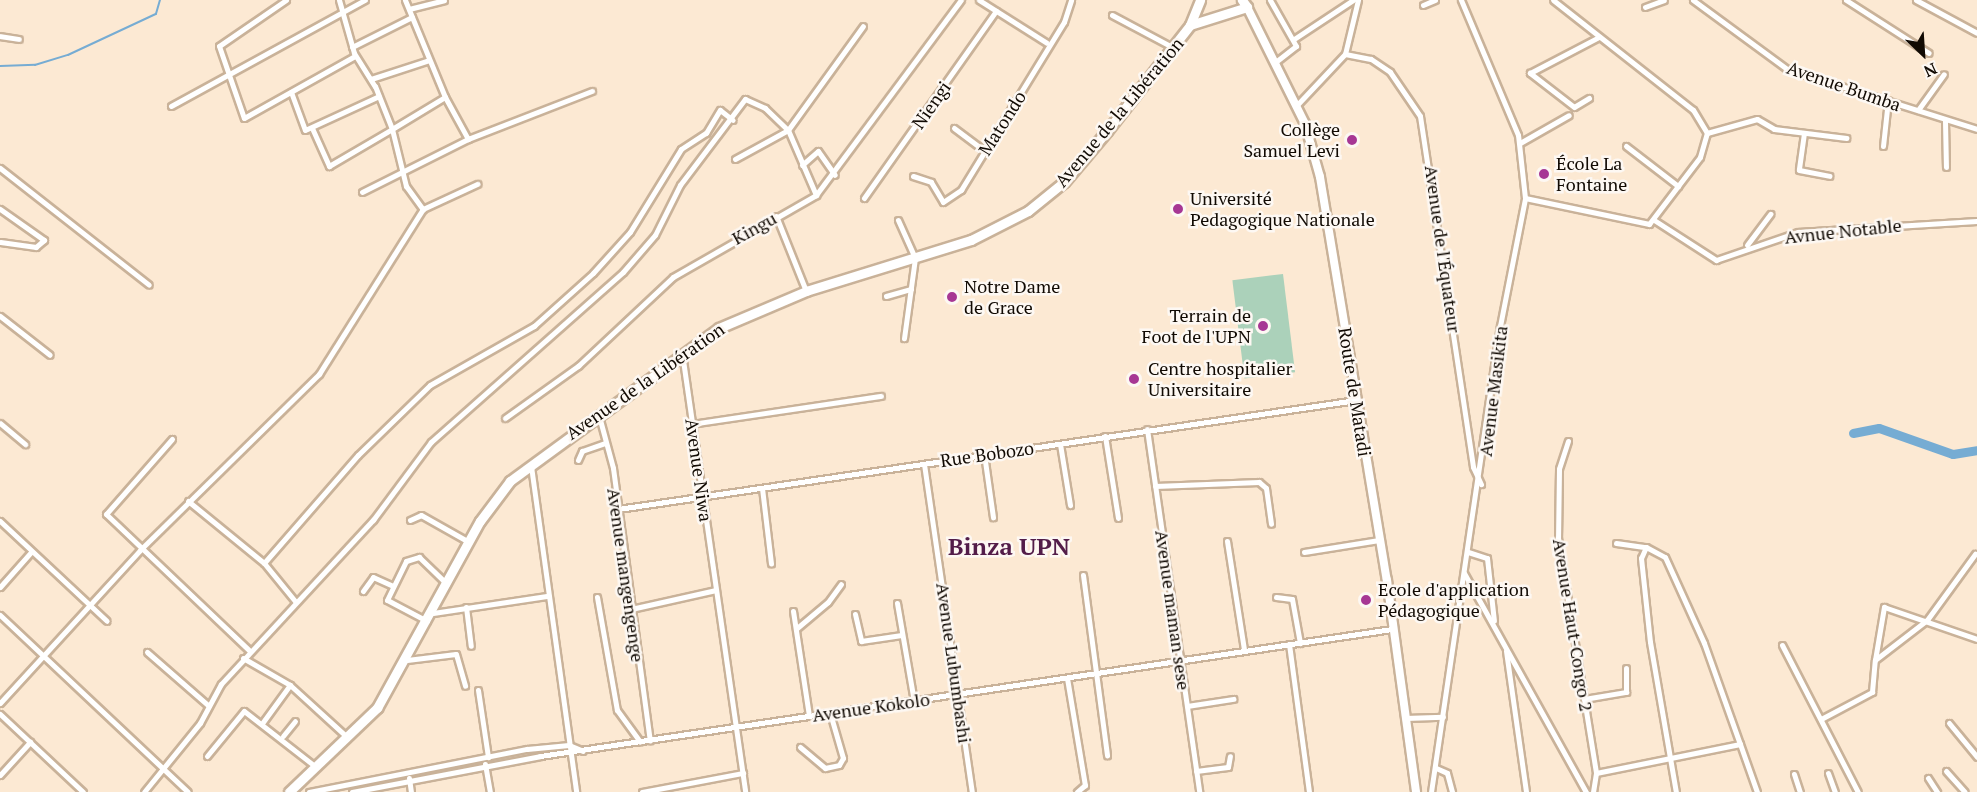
<!DOCTYPE html>
<meta charset="utf-8">
<style>
body{margin:0}
#map{position:relative;width:1977px;height:792px;overflow:hidden;background:#fce9d3;font-family:"PT Serif",serif}
div>[style]{position:absolute}
[style*='--x']{left:calc(var(--x)*1px);top:calc(var(--y)*1px);width:calc(var(--w)*1px);rotate:calc(var(--a)*1deg)}
.green>*{inset:0;background:#abd1ba;transform-origin:0 0}
.stream>*{height:1.5px;margin:-0.75px;padding:0 0.75px;transform-origin:0.75px;border-radius:0.75px;background:#76acd3}
.river>*{height:9px;margin:-4.5px;padding:0 4.5px;transform-origin:4.5px;border-radius:4.5px;background:#76acd3}
.roads{filter:drop-shadow(2px 0 #c9b299) drop-shadow(-2px 0 #c9b299) drop-shadow(0 2px #c9b299) drop-shadow(0 -2px #c9b299)}
.minor>*{height:5px;margin:-2.5px;padding:0 2.5px;transform-origin:2.5px;border-radius:2.5px;background:#fff}
.primary>*{height:8px;margin:-4px;padding:0 4px;transform-origin:4px;border-radius:4px;background:#fff}
.trunk>*{height:9px;margin:-4.5px;padding:0 4.5px;transform-origin:4.5px;border-radius:4.5px;background:#fff}
.dots>*{width:16px;height:16px;translate:-50% -50%;box-sizing:border-box;border:3px solid #fdf8f3;border-radius:50%}
span{translate:-50% -50%;white-space:nowrap;text-align:center;line-height:1.15;-webkit-text-stroke:5px #fdf8f3;paint-order:stroke}
.street-label{font-size:18px;color:#110a03}
.poi-label{font-size:18px;color:#110a03}
.right{translate:-100% -50%;text-align:right}
.left{translate:0 -50%;text-align:left}
.district-label{font-size:24px;color:#531d49;font-weight:700}
.north{position:absolute;left:1893px;top:24px;width:60px;height:60px;-webkit-text-stroke:4px #fdf8f3;paint-order:stroke;rotate:155deg;font-size:16px;font-weight:700;line-height:24px;text-align:center;color:#110a03}
.north::after{content:'';display:block;margin:auto;width:21px;height:27px;background:#110a03;clip-path:polygon(50% 0,100% 100%,50% 72%,0 100%)}
</style>
<div id="map">
<div class="green">
<i style="left:1283px;top:274px;width:99px;height:51px;rotate:83deg"></i>
</div>
<div class="stream">
<i style="--x:0;--y:66;--w:35;--a:-2"></i>
<i style="--x:35;--y:65;--w:34;--a:-17"></i>
<i style="--x:68;--y:55;--w:97;--a:-25"></i>
<i style="--x:156;--y:14;--w:15;--a:-74"></i>
</div>
<div class="river">
<i style="--x:1853;--y:433;--w:26;--a:-11"></i>
<i style="--x:1879;--y:428;--w:78;--a:19.4"></i>
<i style="--x:1953;--y:454;--w:24;--a:-9"></i>
</div>
<div class="roads">
<div class="minor">
<i style="--x:286;--y:0;--w:81;--a:145.5"></i>
<i style="--x:219;--y:46;--w:76;--a:70.9"></i>
<i style="--x:244;--y:118;--w:127;--a:-29.2"></i>
<i style="--x:339;--y:0;--w:55;--a:74.2"></i>
<i style="--x:354;--y:53;--w:39;--a:58"></i>
<i style="--x:375;--y:86;--w:46;--a:68.4"></i>
<i style="--x:392;--y:129;--w:62;--a:-31.1"></i>
<i style="--x:445;--y:97;--w:105;--a:-112.4"></i>
<i style="--x:979;--y:0;--w:80;--a:32.3"></i>
<i style="--x:1270;--y:0;--w:53;--a:60.5"></i>
<i style="--x:1296;--y:46;--w:24;--a:142"></i>
<i style="--x:1693;--y:0;--w:117;--a:36.3"></i>
<i style="--x:1787;--y:69;--w:199;--a:17.5"></i>
<i style="--x:1846;--y:0;--w:98;--a:32.6"></i>
<i style="--x:1916;--y:0;--w:69;--a:28.4"></i>
<i style="--x:1423;--y:5;--w:13;--a:-23"></i>
<i style="--x:1645;--y:7;--w:20;--a:-20"></i>
<i style="--x:409;--y:9;--w:36;--a:-14"></i>
<i style="--x:1112;--y:15;--w:70;--a:28"></i>
<i style="--x:0;--y:36;--w:19;--a:9"></i>
<i style="--x:1294;--y:39;--w:71;--a:-33.5"></i>
<i style="--x:352;--y:47;--w:67;--a:-26.6"></i>
<i style="--x:1345;--y:54;--w:26;--a:11"></i>
<i style="--x:1371;--y:59;--w:23;--a:34"></i>
<i style="--x:1390;--y:72;--w:53;--a:55.7"></i>
<i style="--x:1420;--y:116;--w:355;--a:81.4"></i>
<i style="--x:1473;--y:467;--w:19;--a:65"></i>
<i style="--x:371;--y:79;--w:61;--a:-18.1"></i>
<i style="--x:291;--y:92;--w:40;--a:69.8"></i>
<i style="--x:305;--y:130;--w:81;--a:-24.7"></i>
<i style="--x:445;--y:97;--w:48;--a:61.3"></i>
<i style="--x:1589;--y:98;--w:17;--a:149"></i>
<i style="--x:1574;--y:107;--w:56;--a:-142.3"></i>
<i style="--x:1530;--y:73;--w:78;--a:-27.6"></i>
<i style="--x:171;--y:106;--w:221;--a:-28.7"></i>
<i style="--x:1296;--y:106;--w:71;--a:-46.7"></i>
<i style="--x:1345;--y:54;--w:56;--a:-76.5"></i>
<i style="--x:1918;--y:110;--w:44;--a:-54.2"></i>
<i style="--x:1945;--y:121;--w:46;--a:88.8"></i>
<i style="--x:312;--y:128;--w:42;--a:65.9"></i>
<i style="--x:329;--y:166;--w:73;--a:-30.4"></i>
<i style="--x:392;--y:129;--w:59;--a:76.2"></i>
<i style="--x:406;--y:186;--w:29;--a:54"></i>
<i style="--x:954;--y:128;--w:38;--a:37"></i>
<i style="--x:1707;--y:133;--w:52;--a:-15.6"></i>
<i style="--x:1757;--y:119;--w:20;--a:30"></i>
<i style="--x:1774;--y:129;--w:73;--a:7.1"></i>
<i style="--x:1804;--y:133;--w:37;--a:98"></i>
<i style="--x:1799;--y:170;--w:31;--a:11"></i>
<i style="--x:1520;--y:143;--w:56;--a:-29.7"></i>
<i style="--x:1626;--y:146;--w:66;--a:37.6"></i>
<i style="--x:1883;--y:146;--w:46;--a:-83.8"></i>
<i style="--x:735;--y:159;--w:60;--a:-28.7"></i>
<i style="--x:788;--y:130;--w:128;--a:-54.2"></i>
<i style="--x:802;--y:165;--w:21;--a:-41"></i>
<i style="--x:818;--y:151;--w:29;--a:55"></i>
<i style="--x:0;--y:168;--w:189;--a:38.1"></i>
<i style="--x:913;--y:176;--w:19;--a:18"></i>
<i style="--x:931;--y:182;--w:23;--a:59"></i>
<i style="--x:943;--y:202;--w:22;--a:-34"></i>
<i style="--x:961;--y:190;--w:197;--a:-58.5"></i>
<i style="--x:1064;--y:22;--w:23;--a:-72"></i>
<i style="--x:362;--y:192;--w:119;--a:-26.6"></i>
<i style="--x:468;--y:139;--w:133;--a:-21.2"></i>
<i style="--x:864;--y:198;--w:229;--a:-54.8"></i>
<i style="--x:1525;--y:198;--w:127;--a:11.8"></i>
<i style="--x:1649;--y:224;--w:84;--a:-52.7"></i>
<i style="--x:1700;--y:157;--w:25;--a:-74"></i>
<i style="--x:1707;--y:133;--w:27;--a:-121"></i>
<i style="--x:1693;--y:110;--w:178;--a:-141.8"></i>
<i style="--x:0;--y:209;--w:54;--a:35.2"></i>
<i style="--x:44;--y:240;--w:11;--a:139"></i>
<i style="--x:36;--y:247;--w:36;--a:-172"></i>
<i style="--x:776;--y:216;--w:81;--a:68.2"></i>
<i style="--x:898;--y:220;--w:42;--a:65.9"></i>
<i style="--x:915;--y:258;--w:81;--a:97.8"></i>
<i style="--x:1654;--y:220;--w:74;--a:32.8"></i>
<i style="--x:1716;--y:260;--w:87;--a:-18.9"></i>
<i style="--x:1798;--y:232;--w:179;--a:-3.5"></i>
<i style="--x:1747;--y:245;--w:39;--a:-53"></i>
<i style="--x:886;--y:296;--w:26;--a:-16"></i>
<i style="--x:0;--y:316;--w:63;--a:38"></i>
<i style="--x:682;--y:353;--w:443;--a:81.8"></i>
<i style="--x:599;--y:416;--w:54;--a:74.9"></i>
<i style="--x:613;--y:468;--w:275;--a:82.3"></i>
<i style="--x:505;--y:418;--w:90;--a:-35.5"></i>
<i style="--x:578;--y:366;--w:130;--a:-43.1"></i>
<i style="--x:673;--y:277;--w:165;--a:-29.8"></i>
<i style="--x:816;--y:195;--w:243;--a:-53.4"></i>
<i style="--x:0;--y:423;--w:33;--a:40"></i>
<i style="--x:691;--y:424;--w:192;--a:-8.4"></i>
<i style="--x:1147;--y:429;--w:367;--a:81.8"></i>
<i style="--x:1105;--y:436;--w:83;--a:81"></i>
<i style="--x:172;--y:439;--w:100;--a:131.3"></i>
<i style="--x:106;--y:514;--w:197;--a:43.6"></i>
<i style="--x:1568;--y:441;--w:29;--a:108"></i>
<i style="--x:1559;--y:469;--w:69;--a:90.8"></i>
<i style="--x:1558;--y:538;--w:238;--a:80.8"></i>
<i style="--x:1060;--y:444;--w:62;--a:80.7"></i>
<i style="--x:984;--y:454;--w:64;--a:81.9"></i>
<i style="--x:578;--y:460;--w:10;--a:-66"></i>
<i style="--x:582;--y:451;--w:24;--a:-19"></i>
<i style="--x:924;--y:464;--w:331;--a:81.7"></i>
<i style="--x:531;--y:466;--w:329;--a:82.1"></i>
<i style="--x:1155;--y:486;--w:104;--a:-2.2"></i>
<i style="--x:1259;--y:482;--w:9;--a:41"></i>
<i style="--x:1266;--y:488;--w:36;--a:82"></i>
<i style="--x:762;--y:488;--w:76;--a:83.2"></i>
<i style="--x:188;--y:501;--w:98;--a:39.2"></i>
<i style="--x:264;--y:563;--w:49;--a:50.8"></i>
<i style="--x:618;--y:509;--w:746;--a:-8.4"></i>
<i style="--x:410;--y:520;--w:12;--a:-24"></i>
<i style="--x:421;--y:515;--w:55;--a:29.4"></i>
<i style="--x:0;--y:521;--w:146;--a:43.1"></i>
<i style="--x:1227;--y:541;--w:110;--a:81.1"></i>
<i style="--x:1616;--y:543;--w:30;--a:8"></i>
<i style="--x:1646;--y:547;--w:21;--a:28"></i>
<i style="--x:1665;--y:557;--w:94;--a:65.6"></i>
<i style="--x:1704;--y:643;--w:107;--a:70.4"></i>
<i style="--x:1646;--y:547;--w:12;--a:114"></i>
<i style="--x:1641;--y:558;--w:84;--a:83.9"></i>
<i style="--x:1650;--y:642;--w:152;--a:80.2"></i>
<i style="--x:1304;--y:552;--w:76;--a:-9.1"></i>
<i style="--x:1468;--y:552;--w:20;--a:18"></i>
<i style="--x:1487;--y:558;--w:63;--a:83.7"></i>
<i style="--x:264;--y:563;--w:143;--a:-49"></i>
<i style="--x:358;--y:455;--w:100;--a:-44.2"></i>
<i style="--x:430;--y:385;--w:120;--a:-29.6"></i>
<i style="--x:534;--y:326;--w:79;--a:-41.9"></i>
<i style="--x:593;--y:273;--w:55;--a:-47.9"></i>
<i style="--x:630;--y:232;--w:97;--a:-58.4"></i>
<i style="--x:681;--y:149;--w:30;--a:-33"></i>
<i style="--x:706;--y:133;--w:27;--a:-59"></i>
<i style="--x:720;--y:110;--w:16;--a:38"></i>
<i style="--x:1464;--y:573;--w:251;--a:60.9"></i>
<i style="--x:1083;--y:575;--w:182;--a:82.4"></i>
<i style="--x:0;--y:587;--w:47;--a:-48.5"></i>
<i style="--x:363;--y:591;--w:17;--a:-54"></i>
<i style="--x:373;--y:577;--w:22;--a:24"></i>
<i style="--x:597;--y:597;--w:115;--a:80"></i>
<i style="--x:617;--y:710;--w:39;--a:54"></i>
<i style="--x:1276;--y:597;--w:16;--a:7"></i>
<i style="--x:1292;--y:599;--w:45;--a:79.7"></i>
<i style="--x:897;--y:603;--w:99;--a:80.2"></i>
<i style="--x:466;--y:607;--w:39;--a:83"></i>
<i style="--x:631;--y:609;--w:87;--a:-12.6"></i>
<i style="--x:793;--y:611;--w:106;--a:81.3"></i>
<i style="--x:433;--y:613;--w:115;--a:-8.5"></i>
<i style="--x:855;--y:614;--w:28;--a:77"></i>
<i style="--x:861;--y:641;--w:41;--a:-8.3"></i>
<i style="--x:0;--y:615;--w:258;--a:43.3"></i>
<i style="--x:427;--y:621;--w:45;--a:-152.3"></i>
<i style="--x:387;--y:600;--w:43;--a:-64"></i>
<i style="--x:406;--y:561;--w:14;--a:-17"></i>
<i style="--x:419;--y:557;--w:39;--a:44"></i>
<i style="--x:797;--y:628;--w:40;--a:-40"></i>
<i style="--x:828;--y:602;--w:22;--a:-54"></i>
<i style="--x:1289;--y:644;--w:149;--a:82.3"></i>
<i style="--x:1782;--y:645;--w:165;--a:62.7"></i>
<i style="--x:1506;--y:651;--w:142;--a:81.9"></i>
<i style="--x:147;--y:652;--w:82;--a:41.1"></i>
<i style="--x:243;--y:658;--w:54;--a:29.9"></i>
<i style="--x:290;--y:685;--w:77;--a:42.4"></i>
<i style="--x:407;--y:660;--w:49;--a:-7"></i>
<i style="--x:456;--y:654;--w:33;--a:74"></i>
<i style="--x:1875;--y:660;--w:54;--a:-80.4"></i>
<i style="--x:1884;--y:607;--w:98;--a:19"></i>
<i style="--x:1067;--y:678;--w:109;--a:80.5"></i>
<i style="--x:1085;--y:785;--w:11;--a:139"></i>
<i style="--x:478;--y:690;--w:68;--a:81.5"></i>
<i style="--x:1584;--y:699;--w:43;--a:-9.5"></i>
<i style="--x:1626;--y:692;--w:24;--a:-90"></i>
<i style="--x:0;--y:703;--w:207;--a:-47.5"></i>
<i style="--x:140;--y:550;--w:251;--a:-44.5"></i>
<i style="--x:319;--y:374;--w:195;--a:-57.8"></i>
<i style="--x:423;--y:209;--w:60;--a:-24.8"></i>
<i style="--x:1187;--y:706;--w:47;--a:-8.7"></i>
<i style="--x:0;--y:714;--w:114;--a:43.2"></i>
<i style="--x:1405;--y:718;--w:38;--a:-2"></i>
<i style="--x:1821;--y:719;--w:58;--a:-27.9"></i>
<i style="--x:1872;--y:692;--w:32;--a:-85"></i>
<i style="--x:1875;--y:660;--w:66;--a:-37.6"></i>
<i style="--x:1927;--y:620;--w:82;--a:-54"></i>
<i style="--x:263;--y:722;--w:46;--a:-53.9"></i>
<i style="--x:1949;--y:723;--w:44;--a:50.5"></i>
<i style="--x:283;--y:736;--w:19;--a:-51"></i>
<i style="--x:800;--y:747;--w:33;--a:40"></i>
<i style="--x:825;--y:768;--w:14;--a:-12"></i>
<i style="--x:839;--y:765;--w:8;--a:-60"></i>
<i style="--x:843;--y:758;--w:47;--a:-106.1"></i>
<i style="--x:207;--y:756;--w:58;--a:-50.6"></i>
<i style="--x:244;--y:711;--w:91;--a:37.9"></i>
<i style="--x:485;--y:764;--w:28;--a:80"></i>
<i style="--x:1436;--y:768;--w:12;--a:24"></i>
<i style="--x:1447;--y:773;--w:20;--a:75"></i>
<i style="--x:1196;--y:771;--w:32;--a:-7"></i>
<i style="--x:1228;--y:767;--w:11;--a:-80"></i>
<i style="--x:1946;--y:771;--w:28;--a:48"></i>
<i style="--x:1828;--y:773;--w:20;--a:70"></i>
<i style="--x:1794;--y:774;--w:19;--a:72"></i>
<i style="--x:0;--y:775;--w:45;--a:-47.7"></i>
<i style="--x:409;--y:778;--w:14;--a:82"></i>
<i style="--x:1928;--y:778;--w:17;--a:57"></i>
<i style="--x:144;--y:792;--w:89;--a:-50.9"></i>
<i style="--x:200;--y:723;--w:44;--a:-61.7"></i>
<i style="--x:221;--y:684;--w:224;--a:-47.2"></i>
<i style="--x:373;--y:520;--w:97;--a:-53.4"></i>
<i style="--x:431;--y:442;--w:256;--a:-41.5"></i>
<i style="--x:623;--y:272;--w:49;--a:-49.1"></i>
<i style="--x:655;--y:235;--w:56;--a:-63.4"></i>
<i style="--x:680;--y:185;--w:108;--a:-52.9"></i>
<i style="--x:745;--y:99;--w:22;--a:24"></i>
<i style="--x:765;--y:108;--w:32;--a:44"></i>
<i style="--x:788;--y:130;--w:71;--a:66.7"></i>
<i style="--x:309;--y:792;--w:222;--a:-11.2"></i>
<i style="--x:527;--y:749;--w:42;--a:-5.4"></i>
<i style="--x:569;--y:745;--w:15;--a:23"></i>
<i style="--x:352;--y:792;--w:191;--a:-10.8"></i>
<i style="--x:540;--y:756;--w:861;--a:-8.48"></i>
<i style="--x:642;--y:792;--w:103;--a:-10.7"></i>
<i style="--x:1431;--y:792;--w:471;--a:-81.6"></i>
<i style="--x:1500;--y:326;--w:130;--a:-78.9"></i>
<i style="--x:1525;--y:198;--w:63;--a:-96.3"></i>
<i style="--x:1518;--y:135;--w:147;--a:-112.9"></i>
<i style="--x:1593;--y:792;--w:19;--a:-81"></i>
<i style="--x:1596;--y:773;--w:147;--a:-11.4"></i>
<i style="--x:1740;--y:744;--w:51;--a:70.5"></i>
</div>
<div class="primary">
<i style="--x:1247;--y:7;--w:131;--a:63.6"></i>
<i style="--x:1305;--y:124;--w:55;--a:74.2"></i>
<i style="--x:1320;--y:177;--w:409;--a:80.6"></i>
<i style="--x:1387;--y:580;--w:214;--a:82.2"></i>
</div>
<div class="trunk">
<i style="--x:1190;--y:25;--w:60;--a:-17.5"></i>
<i style="--x:1247;--y:7;--w:9;--a:-126"></i>
<i style="--x:289;--y:792;--w:122;--a:-43.7"></i>
<i style="--x:377;--y:708;--w:213;--a:-61.2"></i>
<i style="--x:480;--y:521;--w:50;--a:-53.1"></i>
<i style="--x:510;--y:481;--w:259;--a:-36.2"></i>
<i style="--x:719;--y:328;--w:95;--a:-23"></i>
<i style="--x:806;--y:291;--w:173;--a:-17.2"></i>
<i style="--x:971;--y:240;--w:64;--a:-27"></i>
<i style="--x:1028;--y:211;--w:46;--a:-38.9"></i>
<i style="--x:1064;--y:182;--w:67;--a:-49.9"></i>
<i style="--x:1107;--y:131;--w:135;--a:-51.9"></i>
<i style="--x:1190;--y:25;--w:27;--a:-68"></i>
</div>
</div>
<div class="dots">
<i style="left:1352px;top:140px;background:#a73794"></i>
<i style="left:1544px;top:174px;background:#a73794"></i>
<i style="left:1178px;top:209px;background:#a73794"></i>
<i style="left:952px;top:297px;background:#a73794"></i>
<i style="left:1263px;top:326px;background:#a73794"></i>
<i style="left:1134px;top:379px;background:#a73794"></i>
<i style="left:1366px;top:600px;background:#a73794"></i>
</div>
<div class="street-label">
<span style="left:1844px;top:86px;rotate:19deg">Avenue Bumba</span>
<span style="left:931px;top:105px;rotate:-55deg">Niengi</span>
<span style="left:1119px;top:112px;rotate:-50deg">Avenue de la Libération</span>
<span style="left:1002px;top:123px;rotate:-58deg">Matondo</span>
<span style="left:754px;top:228px;rotate:-29deg">Kingu</span>
<span style="left:1843px;top:231px;rotate:-6deg">Avnue Notable</span>
<span style="left:1443px;top:249px;rotate:82deg">Avenue de l'Équateur</span>
<span style="left:645px;top:381px;rotate:-35deg">Avenue de la Libération</span>
<span style="left:1493px;top:391px;rotate:-83deg">Avenue Masikita</span>
<span style="left:1355px;top:392px;rotate:81deg">Route de Matadi</span>
<span style="left:987px;top:454px;rotate:-8deg">Rue Bobozo</span>
<span style="left:699px;top:470px;rotate:82deg">Avenue Niwa</span>
<span style="left:626px;top:575px;rotate:82deg">Avenue mangengenge</span>
<span style="left:1173px;top:610px;rotate:82deg">Avenue maman sese</span>
<span style="left:1573px;top:625px;rotate:81deg">Avenue Haut-Congo 2</span>
<span style="left:954px;top:663px;rotate:82deg">Avenue Lubumbashi</span>
<span style="left:871px;top:707px;rotate:-8deg">Avenue Kokolo</span>
</div>
<div class="poi-label">
<span class="right" style="left:1340px;top:140px">Collège<br>Samuel Levi</span>
<span class="left" style="left:1556px;top:174px">École La<br>Fontaine</span>
<span class="left" style="left:1190px;top:209px">Université<br>Pedagogique Nationale</span>
<span class="left" style="left:964px;top:297px">Notre Dame<br>de Grace</span>
<span class="right" style="left:1251px;top:326px">Terrain de<br>Foot de l'UPN</span>
<span class="left" style="left:1148px;top:379px">Centre hospitalier<br>Universitaire</span>
<span class="left" style="left:1378px;top:600px">Ecole d'application<br>Pédagogique</span>
</div>
<div class="district-label">
<span style="left:1009px;top:547px">Binza UPN</span>
</div>
<div class="north">N</div>
</div>
